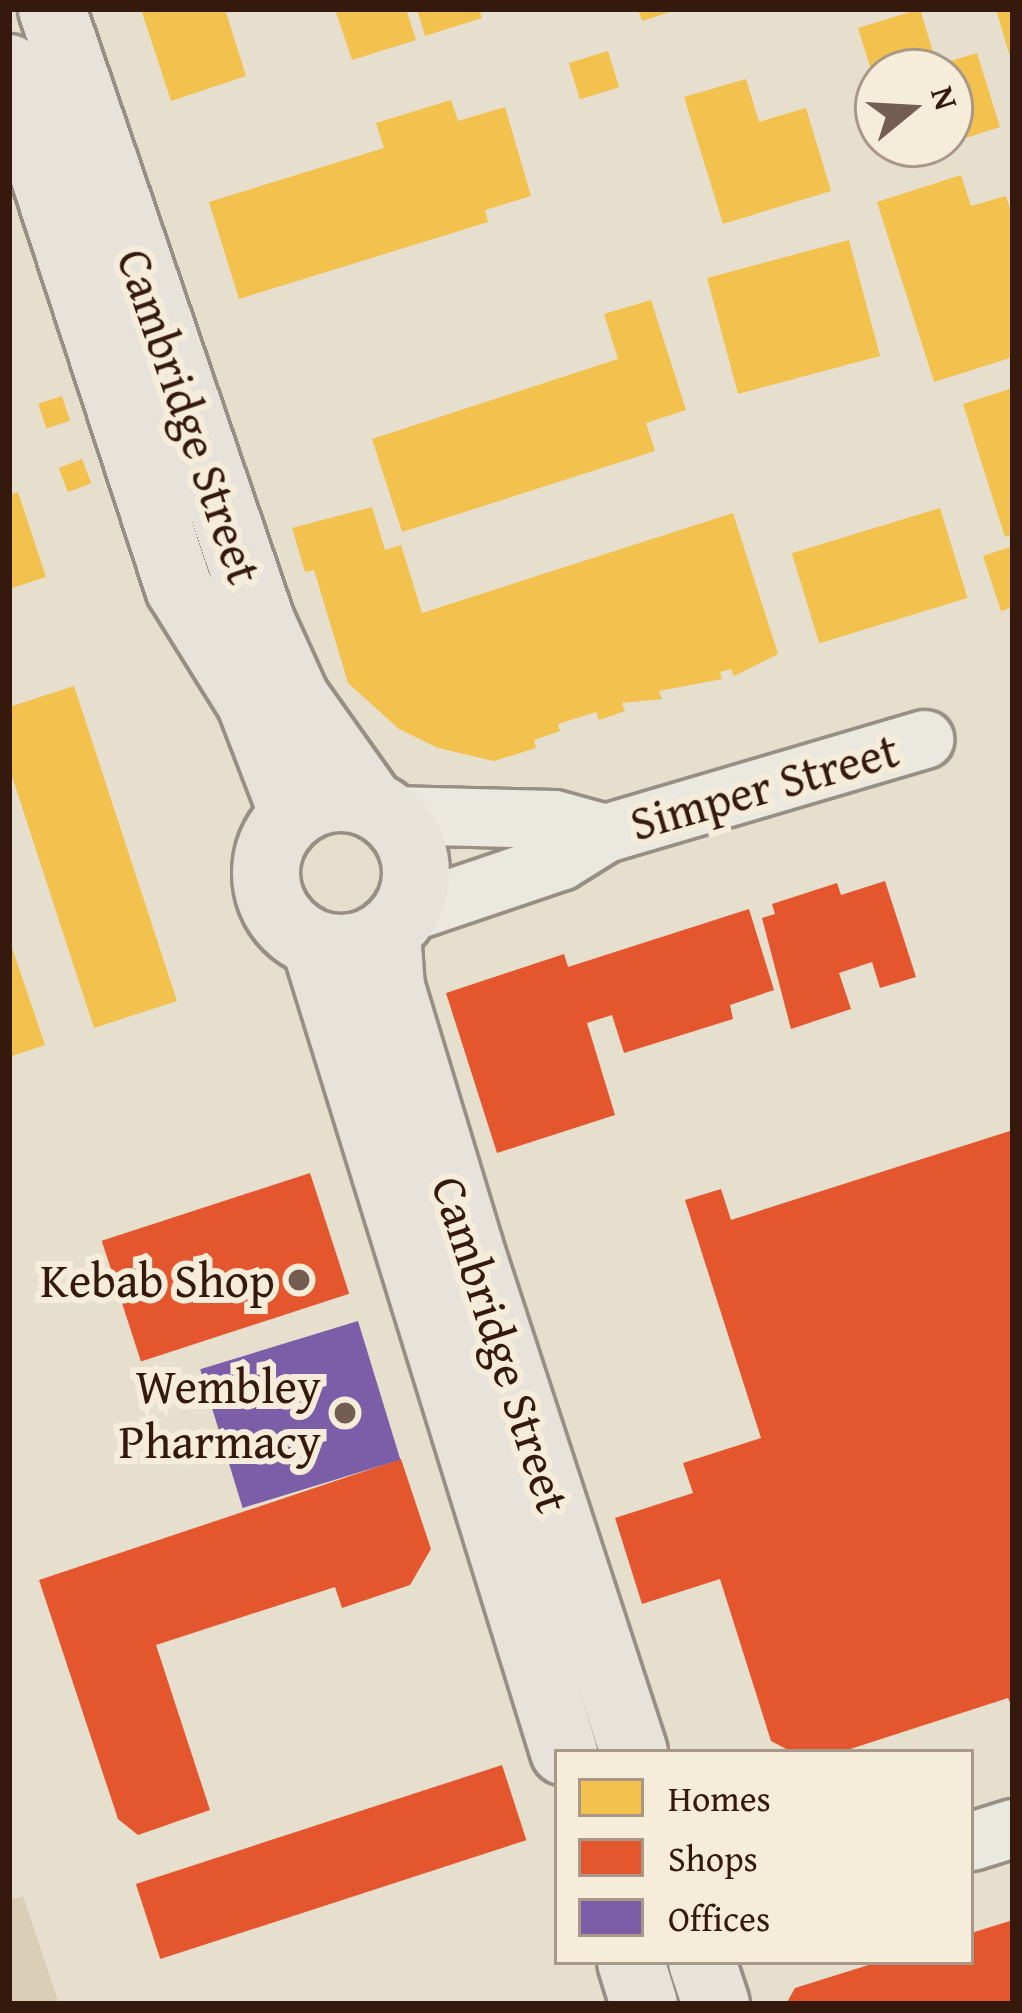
<!DOCTYPE html>
<style>
body{margin:0}
#map{position:relative;width:1022px;height:2013px;overflow:hidden;background:#e6dfce;font-family:"Gentium Book Plus",serif}
div>[style]{position:absolute}
[style*='--x']{left:calc(var(--x)*1px);top:calc(var(--y)*1px);width:calc(var(--w)*1px);rotate:calc(var(--a)*1deg)}
.green>*{inset:0;background:#daceb7}
.homes>*{inset:0;background:#f2c14e;transform-origin:0 0}
.shops>*{inset:0;background:#e4572e;transform-origin:0 0}
.offices>*{inset:0;background:#7b5ea7;transform-origin:0 0}
.roads{filter:drop-shadow(3px 0 #978f84) drop-shadow(-3px 0 #978f84) drop-shadow(0 3px #978f84) drop-shadow(0 -3px #978f84)}
.minor>*{height:57px;margin:-28.5px;padding:0 28.5px;transform-origin:28.5px;border-radius:28.5px;background:#ebe8df}
.primary>*{height:66px;margin:-33px;padding:0 33px;transform-origin:33px;border-radius:33px;background:#e8e3da}
.primary>.ring{margin:-33px;padding:0;box-sizing:content-box;background:none;border:66px solid #e8e3da;border-radius:50%}
.dots>*{width:33px;height:33px;translate:-50% -50%;box-sizing:border-box;border:6px solid #f5edd9;border-radius:50%}
span{translate:-50% -50%;white-space:nowrap;text-align:center;line-height:1.15;-webkit-text-stroke:12px #f5edd9;paint-order:stroke}
.street-label{font-size:48px;color:#36190d}
.poi-label{font-size:48px;color:#36190d}
.right{translate:-100% -50%;text-align:right}
.frame{position:absolute;inset:0;border:12px solid #36190d;pointer-events:none}
.legend{position:absolute;left:554px;top:1749px;width:420px;height:216px;box-sizing:border-box;background:#f5edd9;border:3px solid #a99887;margin:0;padding:15px 21px;list-style:none;font-size:36px;color:#36190d}
.legend li{display:flex;align-items:center;gap:24px;height:60px}
.legend b{width:60px;border:3px solid #a99887}
.north{position:absolute;left:854px;top:48px;width:120px;height:120px;box-sizing:border-box;background:#f5edd9;border:3px solid #a99887;border-radius:50%;rotate:72deg;font-size:33px;font-weight:700;line-height:48px;text-align:center;color:#36190d}
.north::after{content:'';display:block;margin:auto;width:42px;height:54px;background:#745e51;clip-path:polygon(50% 0,100% 100%,50% 72%,0 100%)}
</style>
<div id="map">
<div class="green">
<i style="clip-path:polygon(23px 1896px,59px 2004px,9px 2004px,9px 1900px)"></i>
</div>
<div class="homes">
<i style="clip-path:polygon(141px 9px,225px 9px,246px 76px,171px 101px)"></i>
<i style="clip-path:polygon(335px 9px,406px 9px,416px 40px,352px 60px)"></i>
<i style="clip-path:polygon(417px 9px,479px 9px,482px 18px,425px 36px)"></i>
<i style="clip-path:polygon(638px 9px,675px 9px,676px 10px,642px 21px)"></i>
<i style="clip-path:polygon(920px 9px,937px 65px,977px 53px,1000px 127px,950px 143px,950px 72px,878px 72px,877px 89px,858px 28px)"></i>
<i style="clip-path:polygon(996px 9px,1013px 9px,1013px 52px,1009px 54px)"></i>
<i style="left:608px;top:51px;width:38px;height:41px;rotate:73deg"></i>
<i style="clip-path:polygon(746px 79px,759px 122px,806px 108px,831px 191px,723px 224px,684px 97px)"></i>
<i style="clip-path:polygon(451px 100px,458px 121px,505px 107px,531px 196px,485px 210px,488px 222px,239px 299px,209px 202px,384px 148px,376px 123px)"></i>
<i style="clip-path:polygon(894px 144px,943px 144px,943px 145px,898px 159px)"></i>
<i style="clip-path:polygon(961px 175px,971px 206px,1006px 196px,1013px 218px,1013px 357px,934px 382px,877px 202px)"></i>
<i style="left:849px;top:240px;width:120px;height:147px;rotate:75deg"></i>
<i style="clip-path:polygon(651px 300px,686px 410px,646px 423px,655px 451px,402px 532px,372px 439px,618px 359px,604px 314px)"></i>
<i style="clip-path:polygon(1013px 388px,1013px 534px,1005px 537px,963px 404px)"></i>
<i style="left:62px;top:396px;width:26px;height:25px;rotate:72deg"></i>
<i style="left:82px;top:459px;width:26px;height:25px;rotate:69deg"></i>
<i style="clip-path:polygon(18px 492px,46px 577px,9px 589px,9px 495px)"></i>
<i style="clip-path:polygon(372px 507px,385px 550px,401px 545px,422px 613px,733px 513px,778px 654px,734px 676px,731px 669px,720px 672px,722px 679px,659px 691px,662px 699px,622px 703px,625px 711px,599px 720px,596px 712px,558px 724px,560px 731px,534px 740px,536px 748px,494px 761px,438px 748px,399px 729px,348px 683px,314px 570px,305px 572px,292px 528px)"></i>
<i style="left:940px;top:508px;width:94px;height:155px;rotate:73deg"></i>
<i style="clip-path:polygon(1013px 546px,1013px 607px,1001px 611px,983px 556px)"></i>
<i style="clip-path:polygon(74px 686px,177px 1001px,94px 1028px,9px 767px,9px 707px)"></i>
<i style="clip-path:polygon(9px 939px,45px 1045px,9px 1057px)"></i>
</div>
<div class="shops">
<i style="clip-path:polygon(885px 881px,916px 977px,880px 988px,872px 962px,839px 973px,851px 1009px,791px 1029px,762px 918px,775px 914px,772px 904px,837px 883px,841px 895px)"></i>
<i style="clip-path:polygon(749px 909px,774px 990px,730px 1005px,733px 1019px,624px 1053px,612px 1015px,587px 1023px,615px 1115px,497px 1153px,446px 993px,564px 954px,568px 967px)"></i>
<i style="clip-path:polygon(1013px 1130px,1013px 1710px,1008px 1698px,841px 1752px,792px 1752px,771px 1741px,720px 1579px,642px 1604px,615px 1518px,693px 1493px,683px 1463px,761px 1438px,685px 1200px,721px 1189px,731px 1220px)"></i>
<i style="left:310px;top:1173px;width:127px;height:219px;rotate:72deg"></i>
<i style="clip-path:polygon(401px 1459px,431px 1549px,410px 1585px,342px 1608px,335px 1587px,156px 1645px,210px 1810px,138px 1835px,118px 1819px,39px 1580px)"></i>
<i style="left:502px;top:1765px;width:79px;height:385px;rotate:72deg"></i>
<i style="clip-path:polygon(1013px 1920px,1013px 2004px,786px 2004px,795px 1988px,878px 1962px,971px 1962px,971px 1933px)"></i>
</div>
<div class="offices">
<i style="left:358px;top:1321px;width:145px;height:165px;rotate:73deg"></i>
</div>
<div class="roads">
<div class="minor">
<i style="--x:391;--y:815;--w:163;--a:1.4"></i>
<i style="--x:554;--y:819;--w:53;--a:15.4"></i>
<i style="--x:406;--y:913;--w:163;--a:-18.7"></i>
<i style="--x:560;--y:861;--w:53;--a:-31.9"></i>
<i style="--x:605;--y:833;--w:333;--a:-16.4"></i>
<i style="--x:971;--y:1841;--w:44;--a:-17.2"></i>
</div>
<div class="primary">
<i style="--x:52;--y:9;--w:647;--a:71.14"></i>
<i style="--x:261;--y:621;--w:85;--a:65.6"></i>
<i style="--x:296;--y:698;--w:128;--a:54.6"></i>
<i style="--x:9;--y:68;--w:547;--a:71.9"></i>
<i style="--x:179;--y:588;--w:134;--a:58.1"></i>
<i style="--x:250;--y:702;--w:120;--a:69"></i>
<i class="ring" style="left:266px;top:798px;width:84px;height:84px"></i>
<i style="--x:387;--y:933;--w:54;--a:85.8"></i>
<i style="--x:391;--y:987;--w:270;--a:73.2"></i>
<i style="--x:469;--y:1246;--w:532;--a:71.94"></i>
<i style="--x:315;--y:944;--w:845;--a:72.87"></i>
<i style="--x:631;--y:1962;--w:44;--a:72.8"></i>
<i style="--x:702;--y:1962;--w:44;--a:71.6"></i>
</div>
</div>
<div class="dots">
<i style="left:299px;top:1280px;background:#745e51"></i>
<i style="left:345px;top:1413px;background:#745e51"></i>
</div>
<div class="street-label">
<span style="left:190px;top:416px;rotate:71deg">Cambridge Street</span>
<span style="left:764px;top:786px;rotate:-16deg">Simper Street</span>
<span style="left:502px;top:1344px;rotate:72deg">Cambridge Street</span>
</div>
<div class="poi-label">
<span class="right" style="left:275px;top:1280px">Kebab Shop</span>
<span class="right" style="left:321px;top:1413px">Wembley<br>Pharmacy</span>
</div>
<div class="frame"></div>
<ul class="legend">
<li><b style="height:33px;background:#f2c14e"></b>Homes</li>
<li><b style="height:33px;background:#e4572e"></b>Shops</li>
<li><b style="height:33px;background:#7b5ea7"></b>Offices</li>
</ul>
<div class="north">N</div>
</div>
